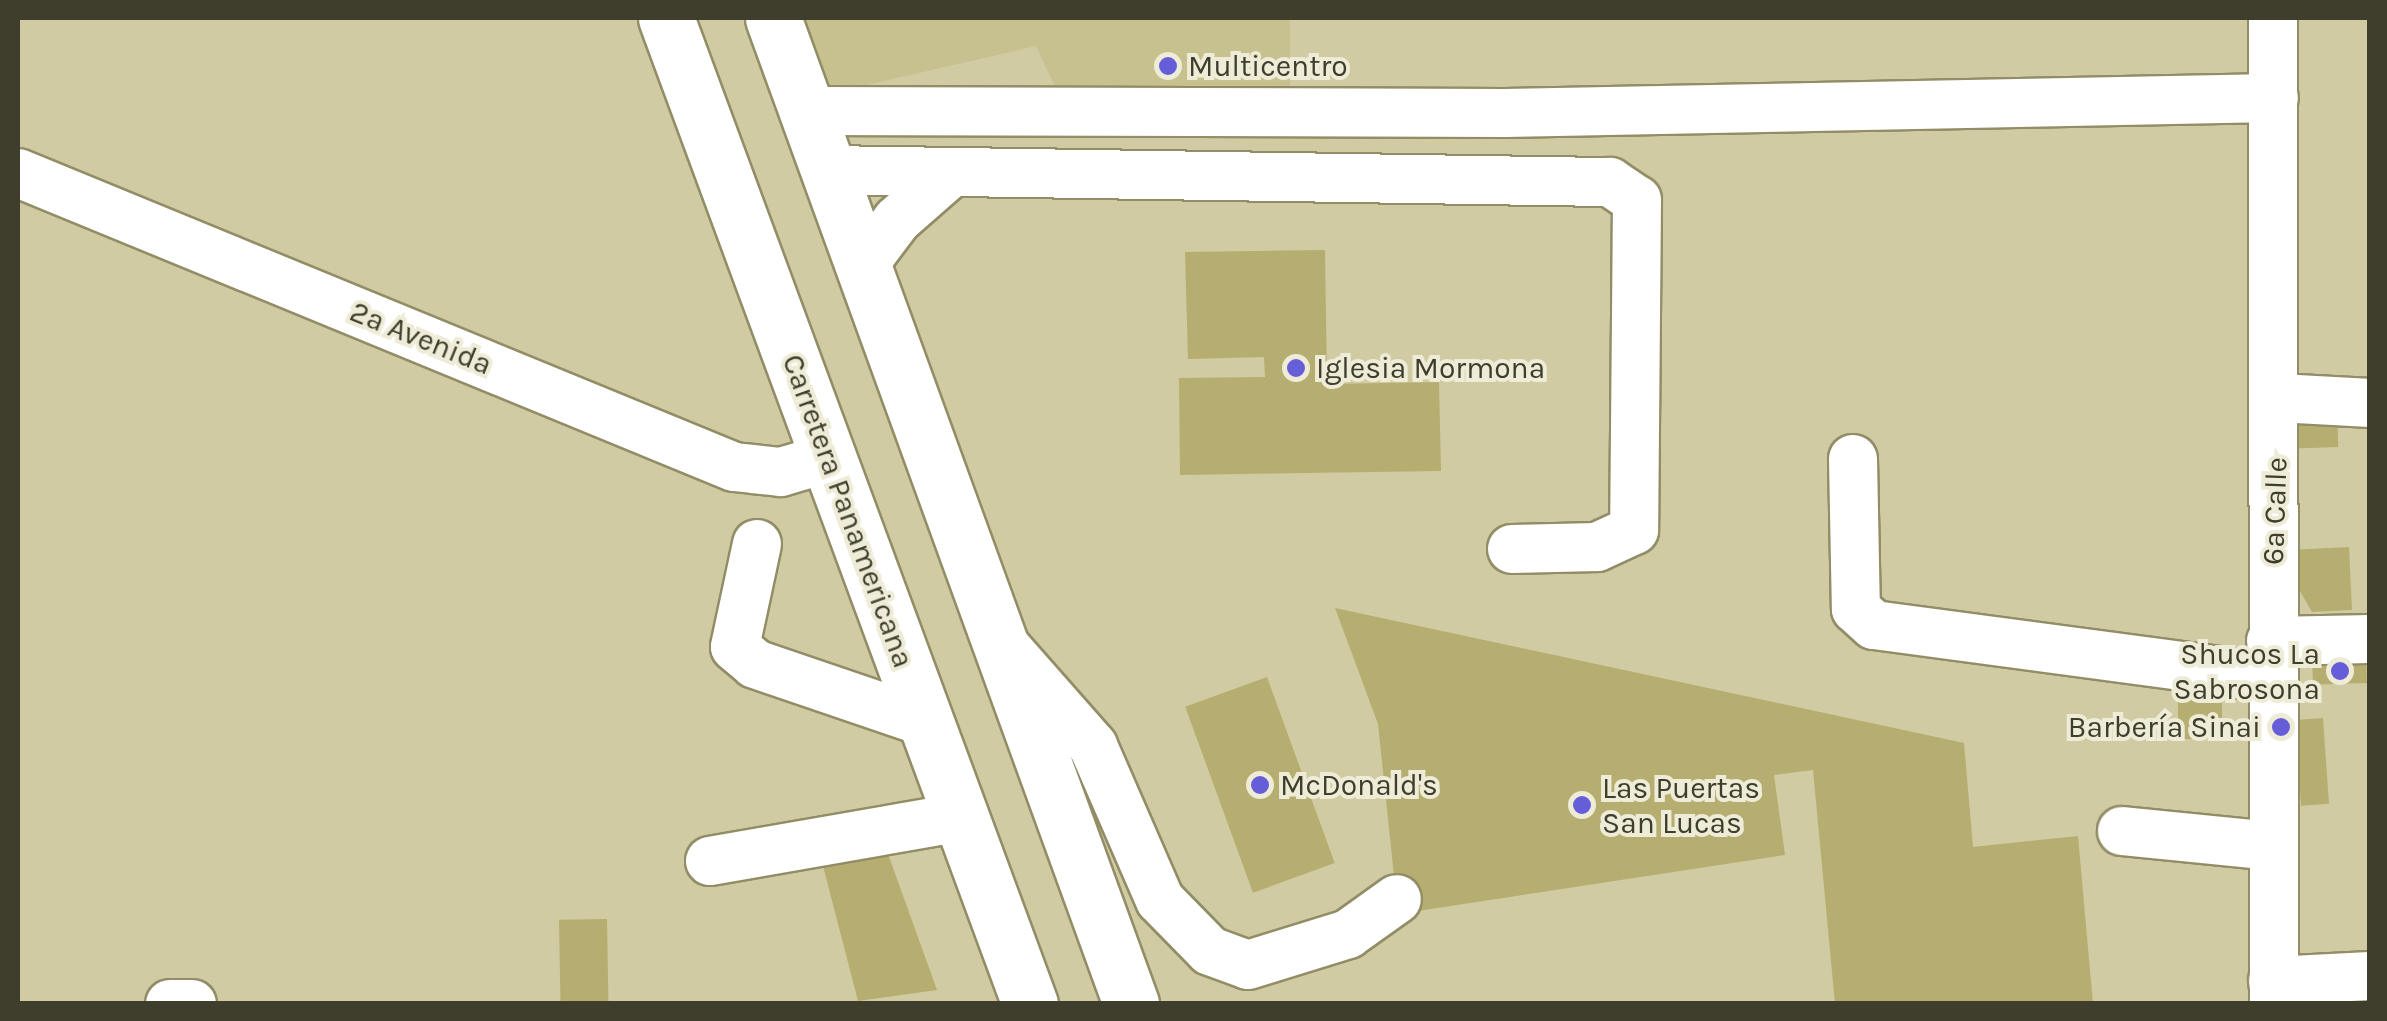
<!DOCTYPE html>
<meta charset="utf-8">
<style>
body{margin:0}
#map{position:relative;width:2387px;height:1021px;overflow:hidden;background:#d0cba2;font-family:Karla,sans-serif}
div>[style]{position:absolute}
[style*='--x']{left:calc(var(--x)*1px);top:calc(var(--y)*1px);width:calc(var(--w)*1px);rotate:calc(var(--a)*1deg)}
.built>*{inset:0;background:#c7c190}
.building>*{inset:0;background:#b6ae70;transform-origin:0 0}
.roads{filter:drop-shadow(2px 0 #928d66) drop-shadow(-2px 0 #928d66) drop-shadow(0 2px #928d66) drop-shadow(0 -2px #928d66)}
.minor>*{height:48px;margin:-24px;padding:0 24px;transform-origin:24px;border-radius:24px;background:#fff}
.highway>*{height:55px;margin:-27.5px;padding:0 27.5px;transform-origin:27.5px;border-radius:27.5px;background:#fff}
.dots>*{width:28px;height:28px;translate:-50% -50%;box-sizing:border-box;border:5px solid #eeebd7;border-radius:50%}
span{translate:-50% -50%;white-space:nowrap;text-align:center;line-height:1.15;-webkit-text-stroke:8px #eeebd7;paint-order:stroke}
.poi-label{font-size:30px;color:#3f3d2c}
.left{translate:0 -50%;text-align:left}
.right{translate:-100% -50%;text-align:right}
.street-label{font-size:30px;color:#3f3d2c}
.frame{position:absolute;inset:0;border:20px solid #3f3d2c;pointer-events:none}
</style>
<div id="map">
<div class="built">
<i style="clip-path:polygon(793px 18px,1290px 18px,1290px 88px,1055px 87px,1036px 46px,823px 95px)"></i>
</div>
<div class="building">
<i style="clip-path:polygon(1325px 250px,1327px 384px,1439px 382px,1441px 471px,1180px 475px,1179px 378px,1265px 377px,1264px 357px,1188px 359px,1185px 252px)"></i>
<i style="left:2337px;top:409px;width:38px;height:44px;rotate:88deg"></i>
<i style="clip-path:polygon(2349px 547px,2352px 610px,2312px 612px,2290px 574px,2288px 550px)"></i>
<i style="clip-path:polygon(1335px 608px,1964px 743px,1973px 847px,2078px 836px,2093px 1004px,1835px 1004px,1813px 770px,1774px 775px,1785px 855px,1398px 914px,1378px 724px)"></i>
<i style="left:2366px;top:656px;width:27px;height:54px;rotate:88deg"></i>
<i style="left:1267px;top:677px;width:198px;height:87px;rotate:70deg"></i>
<i style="left:2178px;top:684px;width:44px;height:55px"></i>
<i style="left:2323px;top:718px;width:86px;height:28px;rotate:86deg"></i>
<i style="clip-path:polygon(883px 840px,937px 990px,858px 1001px,822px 862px)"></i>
<i style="left:607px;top:919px;width:84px;height:48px;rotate:89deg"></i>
</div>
<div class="roads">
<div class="minor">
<i style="--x:2273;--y:18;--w:986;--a:89.94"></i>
<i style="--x:806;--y:111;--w:699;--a:0.16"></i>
<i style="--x:1505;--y:113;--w:769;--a:-1.12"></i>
<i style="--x:826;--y:170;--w:784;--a:0.88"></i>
<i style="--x:1610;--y:182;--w:32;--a:34"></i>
<i style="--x:1637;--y:200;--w:330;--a:90.5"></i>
<i style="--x:1634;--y:530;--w:41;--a:155.3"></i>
<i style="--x:1597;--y:547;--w:85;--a:178.7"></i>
<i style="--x:18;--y:173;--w:774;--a:22.32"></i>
<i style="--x:734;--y:467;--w:47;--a:6.1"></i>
<i style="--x:781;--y:472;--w:49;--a:-16.6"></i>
<i style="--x:861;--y:268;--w:60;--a:-53.1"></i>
<i style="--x:897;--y:220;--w:65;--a:-41.3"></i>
<i style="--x:2279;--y:398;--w:91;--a:3.1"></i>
<i style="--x:1853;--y:459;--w:150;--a:88.9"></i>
<i style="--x:1856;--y:609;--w:24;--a:42"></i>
<i style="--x:1874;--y:625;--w:400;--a:7.6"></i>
<i style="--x:757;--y:544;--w:105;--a:102.1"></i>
<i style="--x:735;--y:647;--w:26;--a:40"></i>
<i style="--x:755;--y:664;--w:180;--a:18.8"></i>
<i style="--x:2271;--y:641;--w:99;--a:-1.2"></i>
<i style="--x:1006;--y:647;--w:132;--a:48.7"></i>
<i style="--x:1093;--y:746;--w:168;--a:66.5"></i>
<i style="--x:1160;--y:900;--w:71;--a:45.6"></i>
<i style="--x:1210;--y:951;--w:40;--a:20.2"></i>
<i style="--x:1248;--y:965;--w:105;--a:-17.2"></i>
<i style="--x:1348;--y:934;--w:60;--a:-35.5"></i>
<i style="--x:2122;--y:831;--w:151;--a:5.7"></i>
<i style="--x:710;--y:861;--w:255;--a:-9.9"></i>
<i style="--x:2273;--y:981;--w:97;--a:-3"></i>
<i style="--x:170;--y:1004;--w:22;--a:0"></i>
</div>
<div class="highway">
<i style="--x:666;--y:18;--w:1051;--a:69.74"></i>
<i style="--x:773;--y:18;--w:1049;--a:70.04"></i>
</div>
</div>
<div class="dots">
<i style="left:1168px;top:66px;background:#665ed8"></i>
<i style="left:1296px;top:368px;background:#665ed8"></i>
<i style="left:2340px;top:671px;background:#665ed8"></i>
<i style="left:2281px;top:727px;background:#665ed8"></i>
<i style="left:1260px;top:785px;background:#665ed8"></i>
<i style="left:1582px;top:805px;background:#665ed8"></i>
</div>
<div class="poi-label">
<span class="left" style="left:1188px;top:66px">Multicentro</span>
<span class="left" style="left:1316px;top:368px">Iglesia Mormona</span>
<span class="right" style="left:2320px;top:671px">Shucos La<br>Sabrosona</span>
<span class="right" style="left:2261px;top:727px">Barbería Sinai</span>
<span class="left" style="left:1280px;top:785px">McDonald's</span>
<span class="left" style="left:1602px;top:805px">Las Puertas<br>San Lucas</span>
</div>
<div class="street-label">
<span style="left:421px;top:338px;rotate:22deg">2a Avenida</span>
<span style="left:848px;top:511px;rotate:70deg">Carretera Panamericana</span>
<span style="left:2275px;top:511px;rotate:-88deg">6a Calle</span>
</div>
<div class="frame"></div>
</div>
